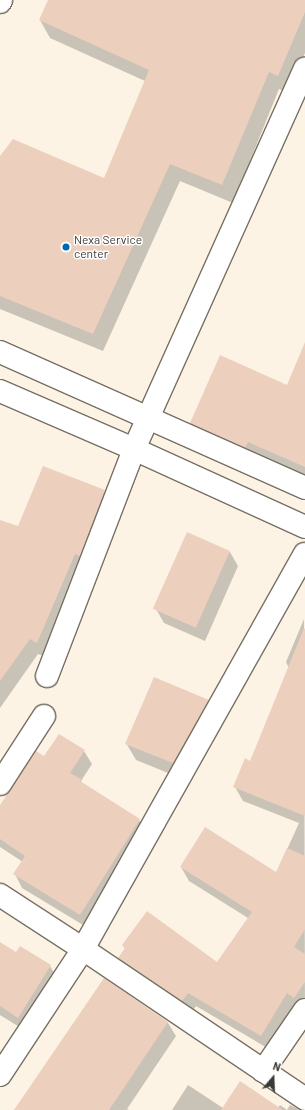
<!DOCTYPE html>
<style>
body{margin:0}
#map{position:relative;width:305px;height:1110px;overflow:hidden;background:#fcf3e5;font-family:Barlow,sans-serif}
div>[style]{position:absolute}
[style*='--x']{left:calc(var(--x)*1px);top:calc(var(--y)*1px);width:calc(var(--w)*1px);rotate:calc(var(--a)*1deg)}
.shadow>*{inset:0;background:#0003}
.building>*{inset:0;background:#ecd0bd;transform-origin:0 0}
.roads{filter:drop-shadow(1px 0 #787064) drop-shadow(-1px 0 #787064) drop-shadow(0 1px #787064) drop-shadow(0 -1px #787064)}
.minor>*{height:22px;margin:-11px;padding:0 11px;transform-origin:11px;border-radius:11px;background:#fff}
.major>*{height:22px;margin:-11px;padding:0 11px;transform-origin:11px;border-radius:11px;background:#fff}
.dots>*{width:11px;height:11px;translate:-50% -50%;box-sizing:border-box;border:2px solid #fff;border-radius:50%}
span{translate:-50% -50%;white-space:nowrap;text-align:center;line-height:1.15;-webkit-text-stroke:3px #fff;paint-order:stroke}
.poi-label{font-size:12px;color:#3c3934}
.left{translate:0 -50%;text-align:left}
.north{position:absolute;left:253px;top:1058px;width:40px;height:40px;-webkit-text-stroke:3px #fff;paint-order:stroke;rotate:19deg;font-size:11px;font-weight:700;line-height:16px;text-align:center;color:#3c3934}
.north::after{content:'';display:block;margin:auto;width:14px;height:18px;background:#3c3934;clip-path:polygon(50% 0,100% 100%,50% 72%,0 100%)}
</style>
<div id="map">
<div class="shadow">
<i style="clip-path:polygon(49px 0,305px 0,305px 53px,288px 93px,279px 89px,233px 203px,180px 181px,103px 351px,0 309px,0 158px,105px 179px,145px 81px,50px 38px,40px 20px)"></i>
<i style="clip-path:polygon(305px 344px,305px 478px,200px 438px,191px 423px,287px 386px)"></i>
<i style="clip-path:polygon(104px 491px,113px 506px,46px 657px,38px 654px,0 708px,0 521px,19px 528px)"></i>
<i style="clip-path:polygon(230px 552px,238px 566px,205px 641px,164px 623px,156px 609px)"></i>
<i style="clip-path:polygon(304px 619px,305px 1012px,269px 1049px,196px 1006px,191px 1014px,127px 972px,119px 958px,125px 949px,123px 945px,217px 963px,248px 918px,189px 881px,181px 867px,276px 874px,299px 823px,243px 801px,235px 787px,251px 762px,289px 668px,286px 662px)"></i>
<i style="clip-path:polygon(208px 701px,218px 718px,183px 779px,136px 760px,126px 743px)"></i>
<i style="clip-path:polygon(84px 751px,92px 764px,81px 781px,82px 783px,139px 820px,147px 833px,88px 928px,22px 888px,15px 874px,23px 862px,0 847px,0 807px,45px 757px)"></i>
<i style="clip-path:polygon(0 943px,16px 953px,50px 966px,58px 980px,26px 1031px,0 1015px)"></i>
<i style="clip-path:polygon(104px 980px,168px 1023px,176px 1036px,127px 1109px,129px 1110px,16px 1110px)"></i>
<i style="clip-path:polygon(188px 1085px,223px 1108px,278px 1108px,280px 1105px,287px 1110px,290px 1105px,300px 1110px,172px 1110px)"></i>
</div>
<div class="building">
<i style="clip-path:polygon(48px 0,305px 0,305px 12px,278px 76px,269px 72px,222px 185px,170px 164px,93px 334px,0 296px,0 156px,13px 139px,104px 178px,149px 70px,39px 20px)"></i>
<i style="clip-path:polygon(305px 342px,305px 467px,248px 442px,245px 448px,190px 423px,220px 355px,287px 385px)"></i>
<i style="clip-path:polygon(43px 466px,105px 490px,80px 556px,75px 554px,37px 643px,30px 639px,0 681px,0 520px,18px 526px)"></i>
<i style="left:187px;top:532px;width:47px;height:84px;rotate:24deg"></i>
<i style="clip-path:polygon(304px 628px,305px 629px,305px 816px,233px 787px,245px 758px,250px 761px)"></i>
<i style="clip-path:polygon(154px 677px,209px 700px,173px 763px,125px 744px)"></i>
<i style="clip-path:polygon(59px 734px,85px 750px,70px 773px,81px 779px,80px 781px,140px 819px,80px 915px,13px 874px,25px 856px,0 839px,0 805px,36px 751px,44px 756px)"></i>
<i style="clip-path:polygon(205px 827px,276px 872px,287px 848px,305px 856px,305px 929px,294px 947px,305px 954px,305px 982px,294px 998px,287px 993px,261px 1036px,188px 993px,182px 1001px,118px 958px,125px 948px,122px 945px,147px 911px,217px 962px,252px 912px,180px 867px)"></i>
<i style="clip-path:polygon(0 942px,16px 952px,20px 946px,51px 965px,18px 1018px,0 1006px)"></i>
<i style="clip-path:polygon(104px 978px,168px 1022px,109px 1110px,14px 1110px)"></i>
<i style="clip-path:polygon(240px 1081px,283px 1110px,221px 1110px)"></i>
</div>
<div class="roads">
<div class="minor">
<i style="--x:0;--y:352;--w:334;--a:24"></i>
<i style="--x:0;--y:391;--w:146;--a:23.4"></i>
<i style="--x:134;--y:449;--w:188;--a:24.5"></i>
<i style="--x:47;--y:676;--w:243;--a:-69"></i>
<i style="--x:134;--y:449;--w:417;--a:-65.8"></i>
<i style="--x:0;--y:784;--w:81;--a:-57.1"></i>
<i style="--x:0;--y:895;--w:99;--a:33"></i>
<i style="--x:83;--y:949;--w:268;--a:34"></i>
<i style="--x:263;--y:1071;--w:74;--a:-55.5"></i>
<i style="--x:0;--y:1075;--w:151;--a:-56.6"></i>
<i style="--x:83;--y:949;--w:453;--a:-60.7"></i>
</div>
<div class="major">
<i style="--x:0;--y:2;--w:2;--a:-63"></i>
</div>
</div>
<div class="dots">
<i style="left:66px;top:247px;background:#0167b3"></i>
</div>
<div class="poi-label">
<span class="left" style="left:74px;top:247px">Nexa Service<br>center</span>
</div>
<div class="north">N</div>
</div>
